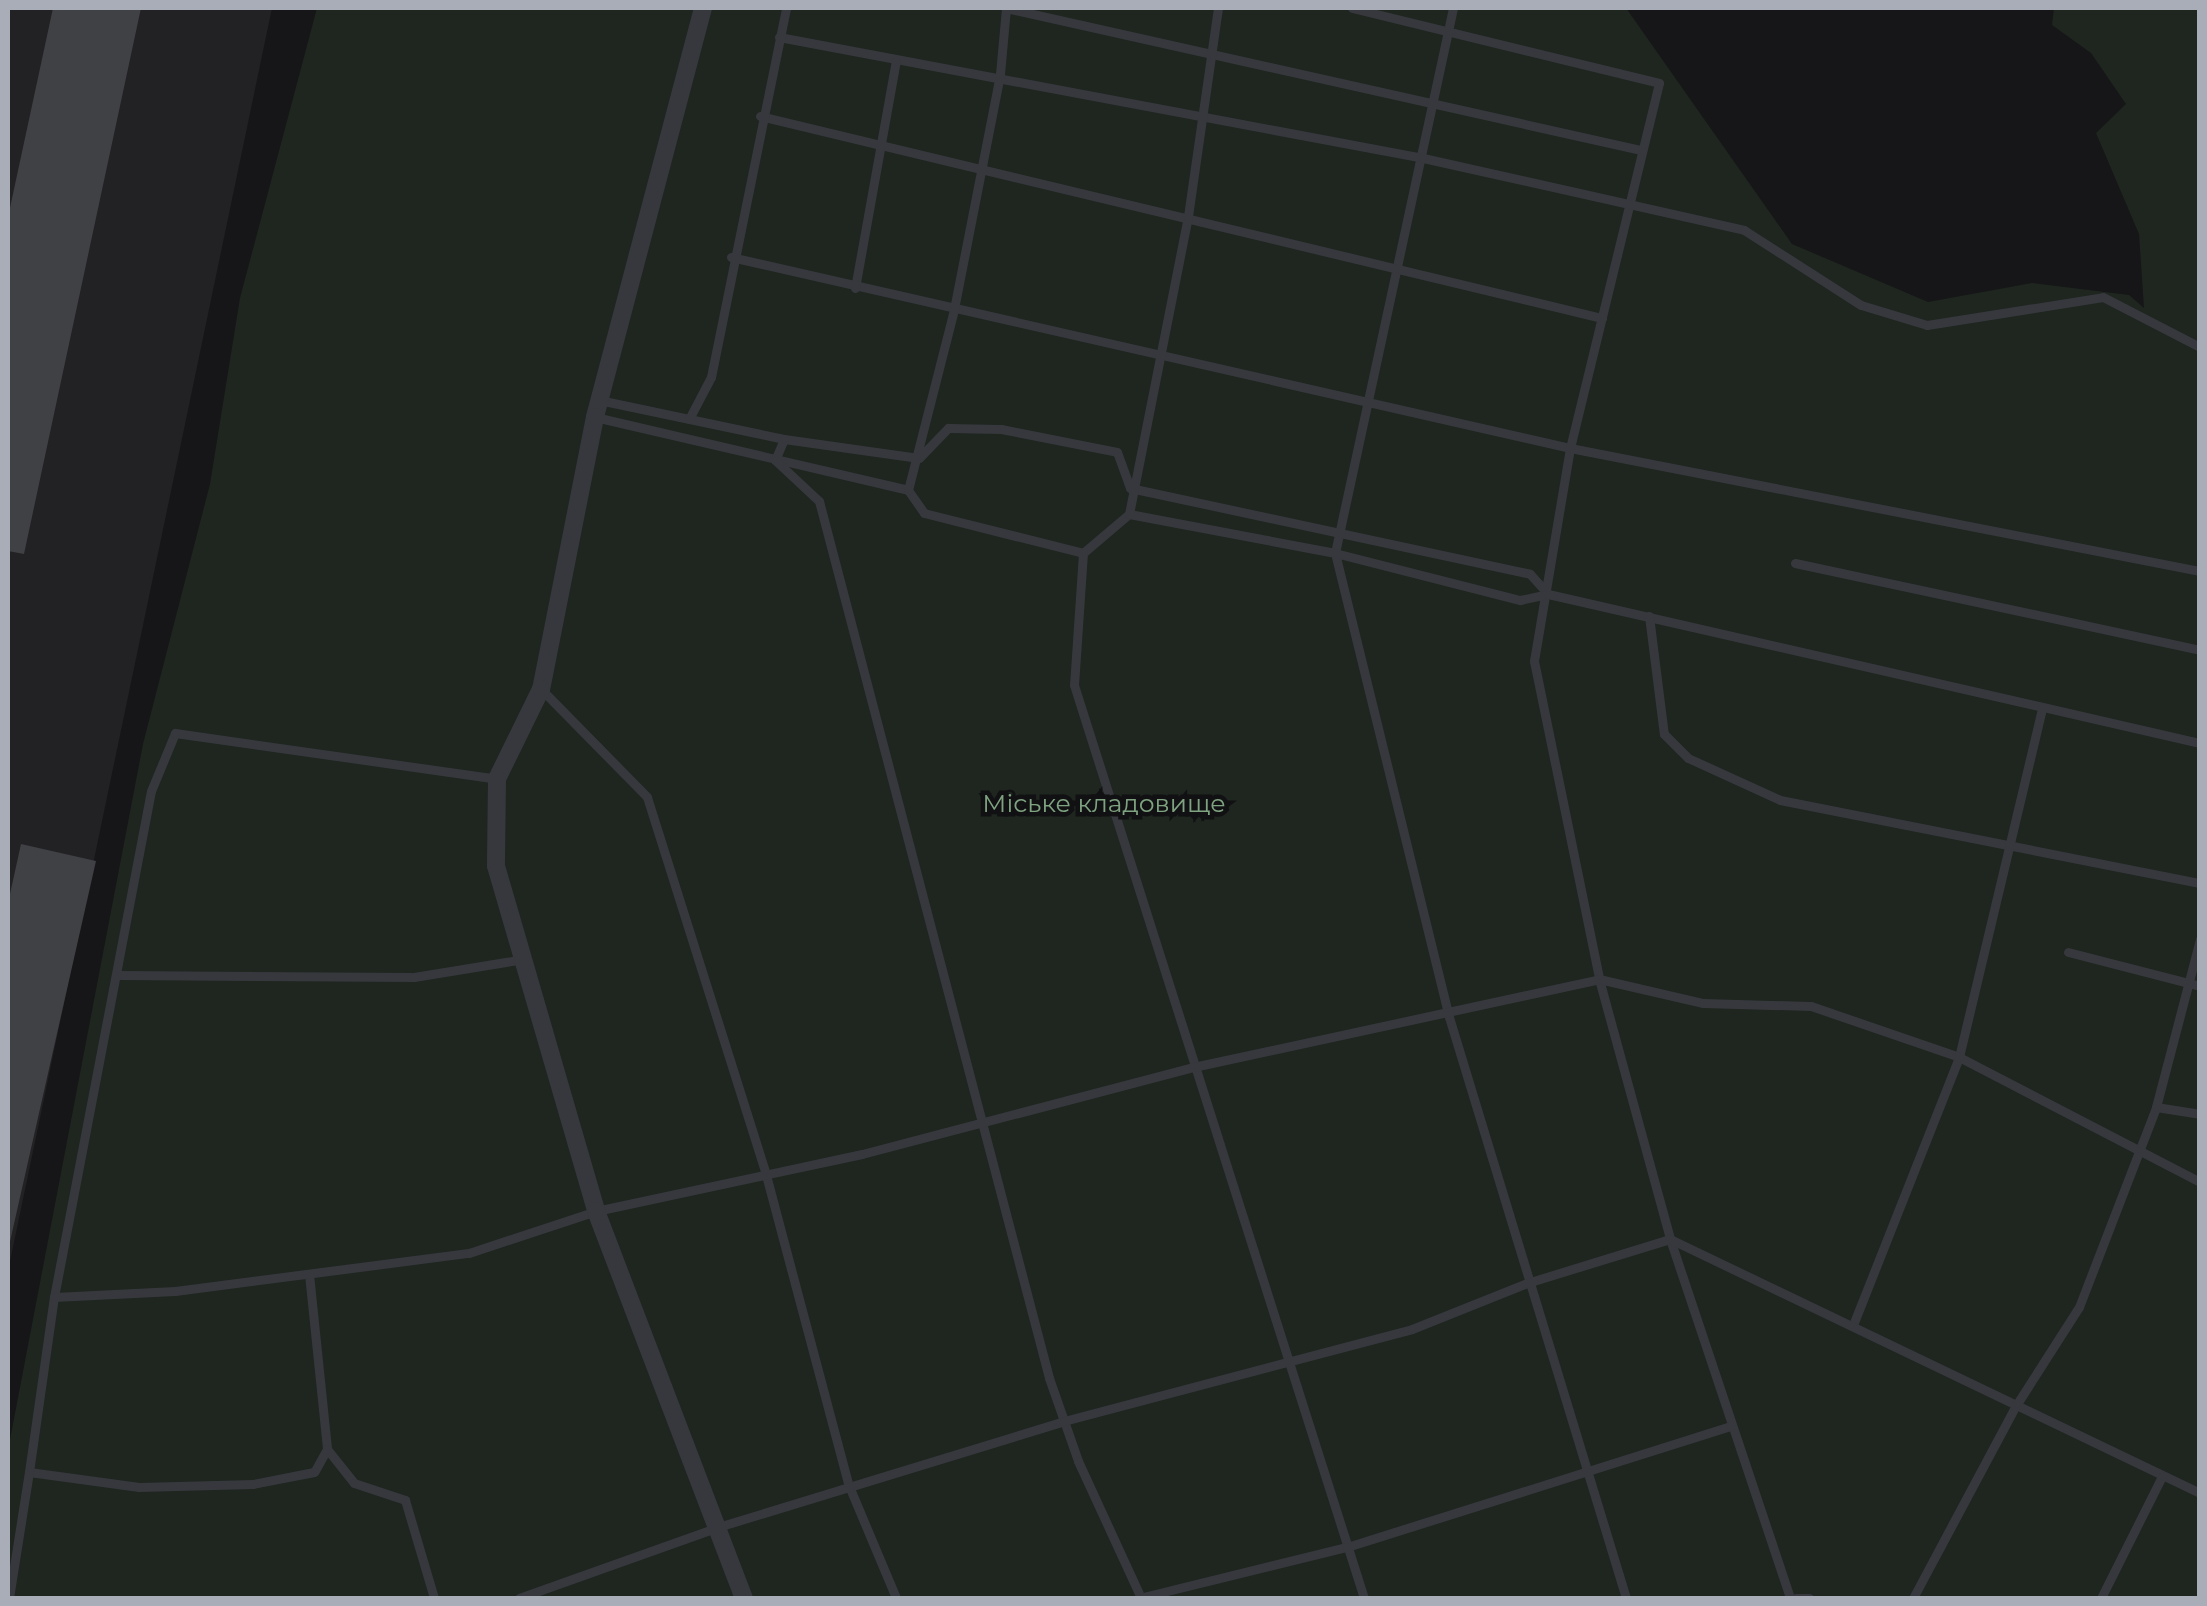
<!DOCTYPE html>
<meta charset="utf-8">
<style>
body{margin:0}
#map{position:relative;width:2207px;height:1606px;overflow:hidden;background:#161618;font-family:Montserrat,sans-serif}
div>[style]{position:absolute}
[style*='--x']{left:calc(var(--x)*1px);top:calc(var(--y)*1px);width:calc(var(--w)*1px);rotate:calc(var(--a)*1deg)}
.built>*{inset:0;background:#222225}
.green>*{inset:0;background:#1e261f}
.building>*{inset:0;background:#404145}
.service>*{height:9px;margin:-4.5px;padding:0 4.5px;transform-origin:4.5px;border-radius:4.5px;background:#37383d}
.minor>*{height:18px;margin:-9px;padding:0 9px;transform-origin:9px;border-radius:9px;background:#37383d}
span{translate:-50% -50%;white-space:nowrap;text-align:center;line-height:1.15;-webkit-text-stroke:9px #111113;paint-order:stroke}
.park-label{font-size:25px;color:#7fa381}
.frame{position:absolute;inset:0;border:10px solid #a8adb8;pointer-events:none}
</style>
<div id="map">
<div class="built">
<i style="clip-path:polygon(8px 8px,272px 8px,8px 1271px)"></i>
</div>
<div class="green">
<i style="clip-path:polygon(317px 8px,1626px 8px,1792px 244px,1928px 302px,2032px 283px,2129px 295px,2144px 308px,2139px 234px,2096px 133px,2126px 104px,2091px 53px,2052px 25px,2054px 8px,2199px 8px,2199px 1598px,8px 1598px,8px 1450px,143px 744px,210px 484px,240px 298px)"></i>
</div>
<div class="building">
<i style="clip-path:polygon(53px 8px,141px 8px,24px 554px,8px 551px,8px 217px)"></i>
<i style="clip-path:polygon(21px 844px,96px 861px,9px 1246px,8px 903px)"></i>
</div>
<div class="service">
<i style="--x:1006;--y:8;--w:651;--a:12.61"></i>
<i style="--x:1352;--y:8;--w:316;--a:13.7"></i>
<i style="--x:1659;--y:83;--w:376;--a:103.7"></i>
<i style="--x:1570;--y:448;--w:216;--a:99.6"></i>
<i style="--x:1534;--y:661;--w:325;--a:78.4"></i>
<i style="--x:1599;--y:979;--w:270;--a:74.7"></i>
<i style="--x:1670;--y:1239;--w:379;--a:71.5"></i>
<i style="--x:1453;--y:8;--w:558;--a:102.22"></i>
<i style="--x:1335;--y:553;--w:478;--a:76.2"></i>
<i style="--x:1449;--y:1017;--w:607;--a:73.06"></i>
<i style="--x:779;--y:37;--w:655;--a:10.64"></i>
<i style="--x:1423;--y:158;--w:329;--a:12.6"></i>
<i style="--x:1744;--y:230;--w:139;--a:32.7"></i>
<i style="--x:1861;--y:305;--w:69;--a:16.9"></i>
<i style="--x:1927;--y:325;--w:178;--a:-9"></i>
<i style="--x:2103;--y:297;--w:109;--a:27.3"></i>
<i style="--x:760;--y:116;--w:866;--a:13.49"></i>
<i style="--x:731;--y:257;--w:860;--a:12.82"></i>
<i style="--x:1570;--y:448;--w:642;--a:11.05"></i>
<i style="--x:855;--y:288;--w:231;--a:-79.8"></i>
<i style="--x:599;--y:400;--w:189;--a:11.9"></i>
<i style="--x:784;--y:439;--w:136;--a:8"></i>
<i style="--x:919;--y:458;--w:42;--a:-46"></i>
<i style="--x:948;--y:428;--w:53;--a:1.1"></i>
<i style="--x:1001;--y:429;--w:118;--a:11.2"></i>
<i style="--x:1117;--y:452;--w:38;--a:70"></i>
<i style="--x:1130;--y:488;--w:409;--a:12.1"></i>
<i style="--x:1530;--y:574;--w:27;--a:48"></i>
<i style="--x:595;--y:417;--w:321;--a:13.1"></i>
<i style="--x:908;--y:490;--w:28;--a:55"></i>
<i style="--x:924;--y:513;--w:164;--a:14.1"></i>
<i style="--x:1083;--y:553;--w:60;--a:-40.3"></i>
<i style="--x:1129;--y:514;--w:210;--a:10.7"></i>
<i style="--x:1335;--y:553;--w:191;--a:14.3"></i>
<i style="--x:1520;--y:600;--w:29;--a:-12"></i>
<i style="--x:1548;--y:594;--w:669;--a:12.87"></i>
<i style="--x:689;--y:419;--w:47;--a:-62.4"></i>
<i style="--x:711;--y:377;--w:377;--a:-78.5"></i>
<i style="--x:784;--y:439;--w:23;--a:113"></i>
<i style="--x:775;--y:460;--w:60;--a:43"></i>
<i style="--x:819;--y:501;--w:907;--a:75.3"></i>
<i style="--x:1049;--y:1378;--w:88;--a:70.7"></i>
<i style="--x:1078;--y:1461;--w:151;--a:65.3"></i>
<i style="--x:908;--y:490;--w:187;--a:-75.7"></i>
<i style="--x:954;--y:309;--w:239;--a:-78.9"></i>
<i style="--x:1000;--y:74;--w:66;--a:-84.8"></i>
<i style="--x:1129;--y:514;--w:304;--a:-78.8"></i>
<i style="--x:1188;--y:216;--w:210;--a:-81.8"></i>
<i style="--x:1083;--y:553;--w:132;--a:93.9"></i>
<i style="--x:1074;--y:685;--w:958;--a:72.38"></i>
<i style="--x:1795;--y:563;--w:414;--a:12.1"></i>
<i style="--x:1649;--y:616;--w:119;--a:82.8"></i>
<i style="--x:1664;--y:734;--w:34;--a:45"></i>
<i style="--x:1688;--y:758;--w:101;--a:24.5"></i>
<i style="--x:1780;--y:800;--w:428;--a:11.2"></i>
<i style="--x:541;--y:689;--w:151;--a:45.5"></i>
<i style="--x:647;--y:797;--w:396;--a:72.5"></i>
<i style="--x:766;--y:1175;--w:322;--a:75.1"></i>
<i style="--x:849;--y:1486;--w:121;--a:67.2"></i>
<i style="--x:2068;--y:952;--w:136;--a:14.4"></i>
<i style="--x:118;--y:975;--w:296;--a:0.4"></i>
<i style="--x:414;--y:977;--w:105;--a:-9.3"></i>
<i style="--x:2156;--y:1107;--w:45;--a:9"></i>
<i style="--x:309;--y:1274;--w:176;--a:84.1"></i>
<i style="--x:327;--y:1449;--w:26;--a:119"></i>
<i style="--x:314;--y:1472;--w:62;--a:168.9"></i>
<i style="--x:253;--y:1484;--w:114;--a:178.5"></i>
<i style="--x:139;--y:1487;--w:111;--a:-172.2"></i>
<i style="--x:29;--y:1472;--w:177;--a:-81.9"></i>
<i style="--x:54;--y:1297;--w:515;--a:-79.15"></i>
<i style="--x:151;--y:791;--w:63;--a:-67.5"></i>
<i style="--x:175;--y:733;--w:325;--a:8.1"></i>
<i style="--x:54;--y:1297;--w:121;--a:-2.8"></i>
<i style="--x:175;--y:1291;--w:296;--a:-7.4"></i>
<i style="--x:469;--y:1253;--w:134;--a:-18.3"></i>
<i style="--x:596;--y:1211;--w:272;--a:-12.1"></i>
<i style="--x:862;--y:1154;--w:347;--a:-14.7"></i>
<i style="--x:1198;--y:1066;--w:410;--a:-12.2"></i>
<i style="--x:1599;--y:979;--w:107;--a:13"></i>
<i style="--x:1703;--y:1003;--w:108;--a:1.6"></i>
<i style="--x:1811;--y:1006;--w:157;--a:19"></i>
<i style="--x:1959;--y:1057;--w:271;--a:27.4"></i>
<i style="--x:1853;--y:1325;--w:288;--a:-68.4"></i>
<i style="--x:1959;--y:1057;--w:359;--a:-76.6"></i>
<i style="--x:327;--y:1449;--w:43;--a:51.5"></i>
<i style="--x:354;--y:1483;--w:54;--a:18.4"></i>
<i style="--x:405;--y:1500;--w:102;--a:73.5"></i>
<i style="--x:9;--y:1598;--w:128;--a:-81"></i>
<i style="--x:519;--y:1598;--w:211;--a:-19.6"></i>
<i style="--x:718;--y:1527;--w:362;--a:-17"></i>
<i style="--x:1064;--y:1421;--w:360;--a:-14.8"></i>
<i style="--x:1412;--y:1329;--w:124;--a:-21.8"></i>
<i style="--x:1527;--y:1283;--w:150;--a:-17.1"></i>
<i style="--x:1670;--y:1239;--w:588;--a:25.61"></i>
<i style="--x:1139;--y:1598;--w:214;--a:-13.8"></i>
<i style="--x:1347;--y:1547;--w:403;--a:-17.5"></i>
<i style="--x:1796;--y:1598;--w:13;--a:0"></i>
<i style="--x:1913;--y:1598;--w:217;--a:-61.9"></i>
<i style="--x:2015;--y:1407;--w:119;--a:-57.4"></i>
<i style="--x:2079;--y:1307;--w:214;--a:-68.9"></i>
<i style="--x:2156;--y:1107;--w:174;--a:-75.3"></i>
<i style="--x:2101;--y:1598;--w:136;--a:-63.4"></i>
</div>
<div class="minor">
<i style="--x:703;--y:8;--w:423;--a:104.8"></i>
<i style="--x:595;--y:417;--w:277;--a:101.2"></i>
<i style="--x:541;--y:689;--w:100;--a:116.1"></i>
<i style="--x:497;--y:779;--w:87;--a:90.7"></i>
<i style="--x:496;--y:866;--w:359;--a:73.8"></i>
<i style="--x:596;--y:1211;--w:414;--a:69.1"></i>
</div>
<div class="park-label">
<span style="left:1104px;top:803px">Міське кладовище</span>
</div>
<div class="frame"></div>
</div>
